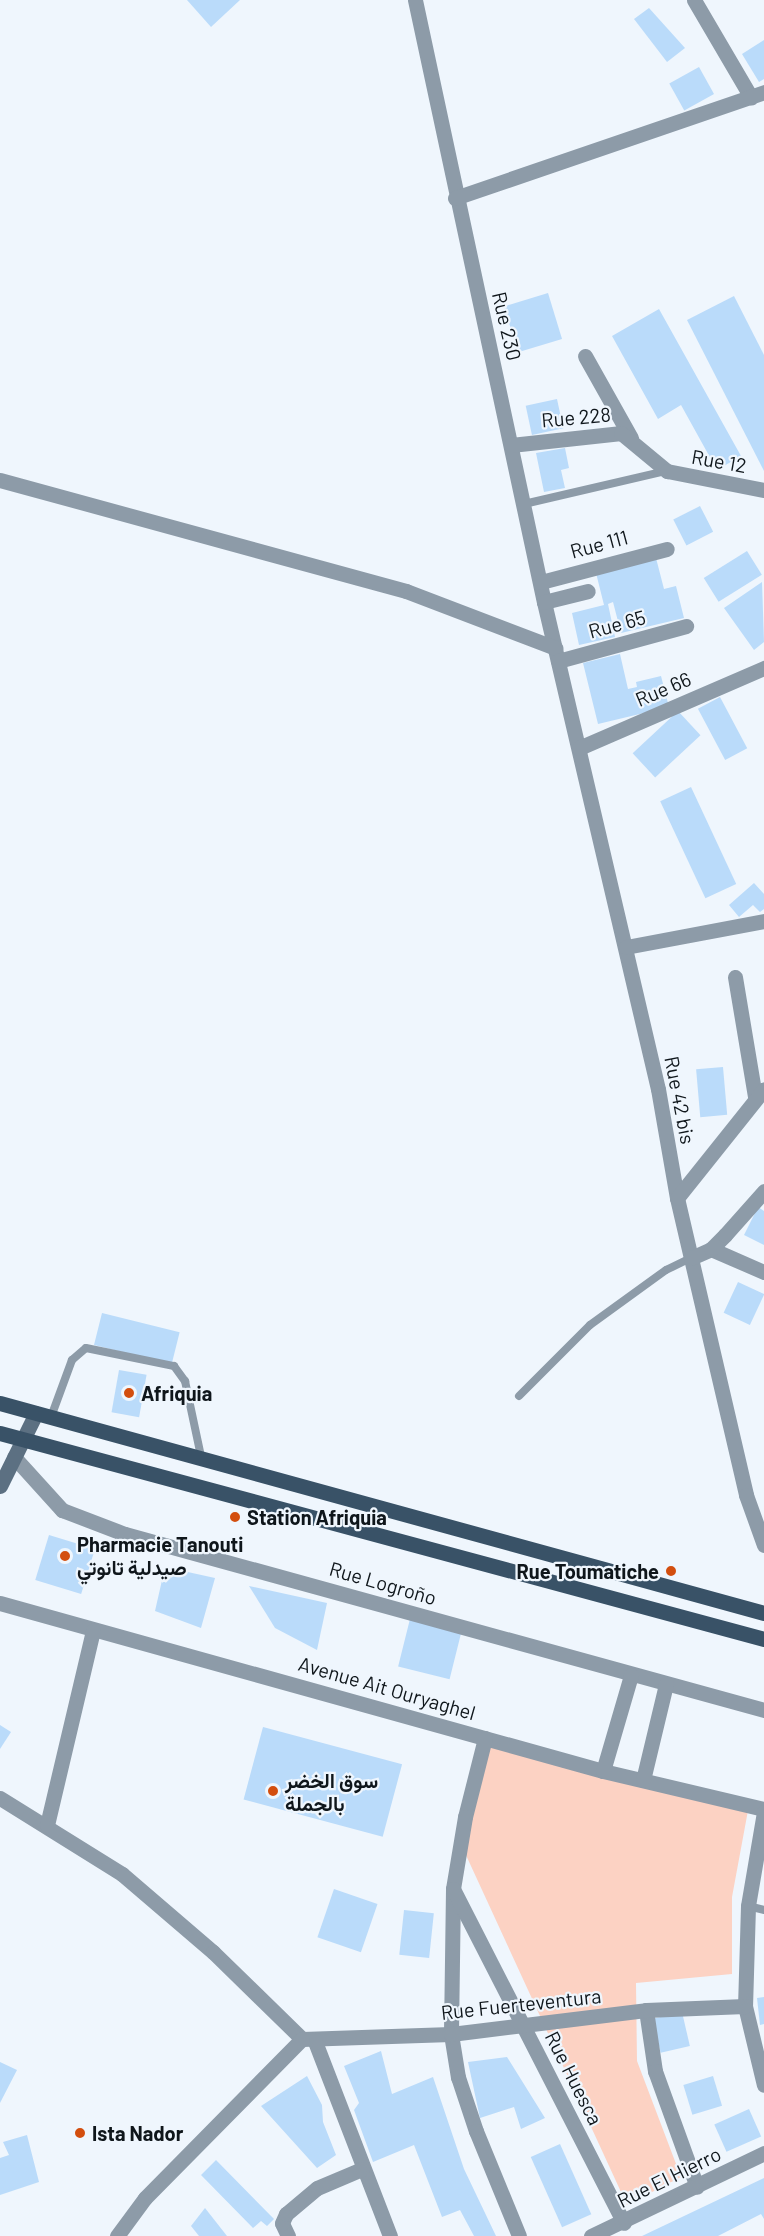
<!DOCTYPE html>
<meta charset="utf-8">
<style>
body{margin:0}
#map{position:relative;width:764px;height:2236px;overflow:hidden;background:#eff6fd;font-family:Barlow,Vazirmatn,sans-serif}
div>[style]{position:absolute}
[style*='--x']{left:calc(var(--x)*1px);top:calc(var(--y)*1px);width:calc(var(--w)*1px);rotate:calc(var(--a)*1deg)}
.green>*{inset:0;background:#fcd2c3}
.building>*{inset:0;background:#badbfa;transform-origin:0 0}
.lane>*{height:8px;margin:-4px;padding:0 4px;transform-origin:4px;border-radius:4px;background:#8d9ba8}
.street>*{height:15px;margin:-7.5px;padding:0 7.5px;transform-origin:7.5px;border-radius:7.5px;background:#8d9ba8}
.secondary>*{height:15px;margin:-7.5px;padding:0 7.5px;transform-origin:7.5px;border-radius:7.5px;background:#5c7082}
.primary>*{height:15px;margin:-7.5px;padding:0 7.5px;transform-origin:7.5px;border-radius:7.5px;background:#395267}
.dots>*{width:16px;height:16px;translate:-50% -50%;box-sizing:border-box;border:3px solid #eff6fd;border-radius:50%}
span{translate:-50% -50%;white-space:nowrap;text-align:center;line-height:1.15;-webkit-text-stroke:4.5px #eff6fd;paint-order:stroke}
.street-label{font-size:20px;color:#0f161b}
.poi-label{font-size:20px;color:#0f161b;font-weight:700}
.left{translate:0 -50%;text-align:left}
.right{translate:-100% -50%;text-align:right}
</style>
<div id="map">
<div class="green">
<i style="clip-path:polygon(488px 1735px,749px 1805px,732px 1897px,732px 1974px,636px 1983px,637px 2061px,681px 2177px,627px 2205px,465px 1853px)"></i>
</div>
<div class="building">
<i style="clip-path:polygon(187px 0,240px 0,211px 27px)"></i>
<i style="clip-path:polygon(649px 8px,685px 48px,667px 62px,634px 19px)"></i>
<i style="clip-path:polygon(764px 40px,764px 79px,759px 82px,742px 54px)"></i>
<i style="left:699px;top:67px;width:31px;height:34px;rotate:61deg"></i>
<i style="left:548px;top:293px;width:48px;height:46px;rotate:73deg"></i>
<i style="clip-path:polygon(734px 296px,764px 355px,764px 471px,687px 320px)"></i>
<i style="clip-path:polygon(659px 309px,741px 456px,717px 470px,681px 405px,658px 419px,612px 336px)"></i>
<i style="left:557px;top:399px;width:30px;height:32px;rotate:78deg"></i>
<i style="clip-path:polygon(565px 448px,569px 468px,561px 470px,565px 488px,544px 492px,536px 453px)"></i>
<i style="left:700px;top:506px;width:29px;height:30px;rotate:63deg"></i>
<i style="left:747px;top:551px;width:28px;height:51px;rotate:58deg"></i>
<i style="clip-path:polygon(656px 558px,664px 589px,676px 586px,684px 618px,621px 633px,613px 602px,608px 604px,615px 637px,579px 645px,572px 613px,604px 605px,596px 573px)"></i>
<i style="clip-path:polygon(762px 582px,764px 642px,754px 650px,724px 608px)"></i>
<i style="clip-path:polygon(620px 654px,628px 689px,637px 687px,636px 682px,661px 676px,669px 707px,598px 724px,583px 663px)"></i>
<i style="left:720px;top:697px;width:58px;height:25px;rotate:62deg"></i>
<i style="left:678px;top:711px;width:33px;height:62px;rotate:47deg"></i>
<i style="left:691px;top:787px;width:107px;height:34px;rotate:65deg"></i>
<i style="clip-path:polygon(754px 883px,764px 894px,764px 909px,760px 912px,753px 905px,739px 917px,729px 905px)"></i>
<i style="left:723px;top:1067px;width:48px;height:27px;rotate:85deg"></i>
<i style="clip-path:polygon(758px 1207px,764px 1211px,764px 1245px,744px 1235px)"></i>
<i style="left:738px;top:1282px;width:29px;height:34px;rotate:25deg"></i>
<i style="left:102px;top:1313px;width:80px;height:33px;rotate:14deg"></i>
<i style="left:119px;top:1370px;width:28px;height:43px;rotate:10deg"></i>
<i style="left:49px;top:1535px;width:48px;height:47px;rotate:17deg"></i>
<i style="clip-path:polygon(165px 1567px,215px 1578px,201px 1628px,155px 1611px)"></i>
<i style="clip-path:polygon(249px 1586px,327px 1603px,317px 1650px,275px 1628px)"></i>
<i style="left:410px;top:1619px;width:53px;height:49px;rotate:14deg"></i>
<i style="clip-path:polygon(0 1725px,11px 1732px,0 1749px)"></i>
<i style="left:263px;top:1727px;width:144px;height:75px;rotate:15deg"></i>
<i style="left:334px;top:1889px;width:46px;height:51px;rotate:19deg"></i>
<i style="left:404px;top:1910px;width:30px;height:45px;rotate:6deg"></i>
<i style="clip-path:polygon(764px 1997px,764px 2024px,760px 2025px,757px 1998px)"></i>
<i style="left:682px;top:2012px;width:35px;height:30px;rotate:77deg"></i>
<i style="clip-path:polygon(381px 2051px,392px 2094px,433px 2077px,464px 2169px,496px 2236px,474px 2236px,460px 2210px,442px 2217px,414px 2145px,373px 2162px,354px 2110px,359px 2103px,344px 2066px)"></i>
<i style="clip-path:polygon(507px 2057px,545px 2118px,521px 2129px,514px 2107px,480px 2118px,468px 2062px)"></i>
<i style="clip-path:polygon(0 2062px,17px 2070px,0 2103px)"></i>
<i style="clip-path:polygon(307px 2076px,322px 2105px,323px 2122px,336px 2155px,317px 2168px,261px 2106px)"></i>
<i style="left:713px;top:2076px;width:31px;height:31px;rotate:73deg"></i>
<i style="left:749px;top:2109px;width:30px;height:38px;rotate:66deg"></i>
<i style="clip-path:polygon(27px 2135px,39px 2182px,0 2195px,0 2158px,9px 2155px,3px 2142px)"></i>
<i style="left:560px;top:2144px;width:77px;height:32px;rotate:66deg"></i>
<i style="clip-path:polygon(216px 2160px,274px 2219px,267px 2226px,261px 2221px,253px 2228px,201px 2175px)"></i>
<i style="clip-path:polygon(764px 2178px,764px 2219px,761px 2214px,718px 2236px,642px 2236px)"></i>
<i style="clip-path:polygon(205px 2208px,227px 2236px,199px 2236px,191px 2226px)"></i>
</div>
<div class="lane">
<i style="--x:524;--y:504;--w:146;--a:-13.1"></i>
<i style="--x:519;--y:1396;--w:100;--a:-45"></i>
<i style="--x:590;--y:1325;--w:94;--a:-35.9"></i>
<i style="--x:666;--y:1270;--w:28;--a:-26"></i>
<i style="--x:51;--y:1417;--w:61;--a:-69.8"></i>
<i style="--x:72;--y:1360;--w:18;--a:-41"></i>
<i style="--x:86;--y:1348;--w:90;--a:11.6"></i>
<i style="--x:174;--y:1366;--w:19;--a:54"></i>
<i style="--x:185;--y:1381;--w:82;--a:78"></i>
<i style="--x:748;--y:1906;--w:16;--a:14"></i>
</div>
<div class="street">
<i style="--x:415;--y:0;--w:616;--a:77.91"></i>
<i style="--x:544;--y:602;--w:500;--a:76.83"></i>
<i style="--x:658;--y:1089;--w:111;--a:80.1"></i>
<i style="--x:677;--y:1198;--w:305;--a:76.9"></i>
<i style="--x:746;--y:1495;--w:53;--a:70.2"></i>
<i style="--x:694;--y:0;--w:113;--a:59.6"></i>
<i style="--x:455;--y:198;--w:327;--a:-18.9"></i>
<i style="--x:585;--y:356;--w:94;--a:60.7"></i>
<i style="--x:511;--y:445;--w:111;--a:-6.2"></i>
<i style="--x:621;--y:433;--w:60;--a:39.6"></i>
<i style="--x:667;--y:471;--w:99;--a:11.1"></i>
<i style="--x:0;--y:480;--w:421;--a:15.3"></i>
<i style="--x:406;--y:591;--w:160;--a:20.9"></i>
<i style="--x:541;--y:582;--w:130;--a:-14.7"></i>
<i style="--x:544;--y:602;--w:45;--a:-14"></i>
<i style="--x:558;--y:661;--w:133;--a:-15.3"></i>
<i style="--x:579;--y:748;--w:202;--a:-23.4"></i>
<i style="--x:626;--y:947;--w:140;--a:-10.7"></i>
<i style="--x:735;--y:977;--w:122;--a:80.5"></i>
<i style="--x:677;--y:1198;--w:139;--a:-51.4"></i>
<i style="--x:711;--y:1249;--w:58;--a:23.5"></i>
<i style="--x:691;--y:1258;--w:22;--a:-24"></i>
<i style="--x:711;--y:1249;--w:20;--a:-45"></i>
<i style="--x:725;--y:1235;--w:59;--a:-48.4"></i>
<i style="--x:14;--y:1457;--w:72;--a:47.8"></i>
<i style="--x:62;--y:1510;--w:67;--a:20.9"></i>
<i style="--x:125;--y:1534;--w:663;--a:15.4"></i>
<i style="--x:0;--y:1603;--w:626;--a:15.57"></i>
<i style="--x:603;--y:1771;--w:165;--a:13.3"></i>
<i style="--x:485;--y:1738;--w:81;--a:104.2"></i>
<i style="--x:465;--y:1817;--w:73;--a:99.5"></i>
<i style="--x:453;--y:1889;--w:145;--a:90.8"></i>
<i style="--x:451;--y:2034;--w:44;--a:80.8"></i>
<i style="--x:458;--y:2077;--w:57;--a:71.6"></i>
<i style="--x:476;--y:2131;--w:113;--a:67.7"></i>
<i style="--x:603;--y:1771;--w:100;--a:-73.7"></i>
<i style="--x:643;--y:1780;--w:99;--a:-76.5"></i>
<i style="--x:0;--y:1798;--w:144;--a:31.9"></i>
<i style="--x:122;--y:1874;--w:120;--a:40.6"></i>
<i style="--x:213;--y:1952;--w:124;--a:44.3"></i>
<i style="--x:764;--y:1812;--w:95;--a:99.7"></i>
<i style="--x:748;--y:1906;--w:100;--a:91.7"></i>
<i style="--x:745;--y:2006;--w:81;--a:76.5"></i>
<i style="--x:47;--y:1825;--w:200;--a:-76.7"></i>
<i style="--x:453;--y:1889;--w:375;--a:62.9"></i>
<i style="--x:646;--y:2010;--w:62;--a:81.6"></i>
<i style="--x:655;--y:2071;--w:123;--a:70.1"></i>
<i style="--x:302;--y:2039;--w:149;--a:-1.9"></i>
<i style="--x:451;--y:2034;--w:196;--a:-7"></i>
<i style="--x:646;--y:2010;--w:99;--a:-2.3"></i>
<i style="--x:314;--y:2039;--w:211;--a:68.9"></i>
<i style="--x:117;--y:2236;--w:47;--a:-53.6"></i>
<i style="--x:145;--y:2198;--w:223;--a:-45.4"></i>
<i style="--x:288;--y:2236;--w:14;--a:-115"></i>
<i style="--x:282;--y:2223;--w:10;--a:-66"></i>
<i style="--x:286;--y:2214;--w:40;--a:-40"></i>
<i style="--x:317;--y:2188;--w:49;--a:-22.9"></i>
<i style="--x:591;--y:2236;--w:192;--a:-25.6"></i>
</div>
<div class="secondary">
<i style="--x:0;--y:1486;--w:81;--a:-63.7"></i>
</div>
<div class="primary">
<i style="--x:0;--y:1403;--w:792;--a:15.37"></i>
<i style="--x:0;--y:1433;--w:791;--a:15.09"></i>
</div>
<div class="dots">
<i style="left:129px;top:1393px;background:#d34e0e"></i>
<i style="left:235px;top:1517px;background:#d34e0e"></i>
<i style="left:65px;top:1556px;background:#d34e0e"></i>
<i style="left:671px;top:1571px;background:#d34e0e"></i>
<i style="left:273px;top:1791px;background:#d34e0e"></i>
<i style="left:80px;top:2133px;background:#d34e0e"></i>
</div>
<div class="street-label">
<span style="left:507px;top:326px;rotate:77deg">Rue 230</span>
<span style="left:576px;top:417px;rotate:-5deg">Rue 228</span>
<span style="left:719px;top:461px;rotate:10deg">Rue 12</span>
<span style="left:599px;top:544px;rotate:-15deg">Rue 111</span>
<span style="left:617px;top:624px;rotate:-15deg">Rue 65</span>
<span style="left:663px;top:689px;rotate:-23deg">Rue 66</span>
<span style="left:680px;top:1100px;rotate:79deg">Rue 42 bis</span>
<span style="left:383px;top:1583px;rotate:16deg">Rue Logroño</span>
<span style="left:387px;top:1688px;rotate:16deg">Avenue Ait Ouryaghel</span>
<span style="left:521px;top:2004px;rotate:-6deg">Rue Fuerteventura</span>
<span style="left:574px;top:2078px;rotate:63deg">Rue Huesca</span>
<span style="left:669px;top:2177px;rotate:-26deg">Rue El Hierro</span>
</div>
<div class="poi-label">
<span class="left" style="left:141px;top:1393px">Afriquia</span>
<span class="left" style="left:247px;top:1517px">Station Afriquia</span>
<span class="left" style="left:77px;top:1556px">Pharmacie Tanouti<br>صيدلية تانوتي</span>
<span class="right" style="left:659px;top:1571px">Rue Toumatiche</span>
<span class="left" style="left:285px;top:1792px">سوق الخضر<br>بالجملة</span>
<span class="left" style="left:92px;top:2133px">Ista Nador</span>
</div>
</div>
